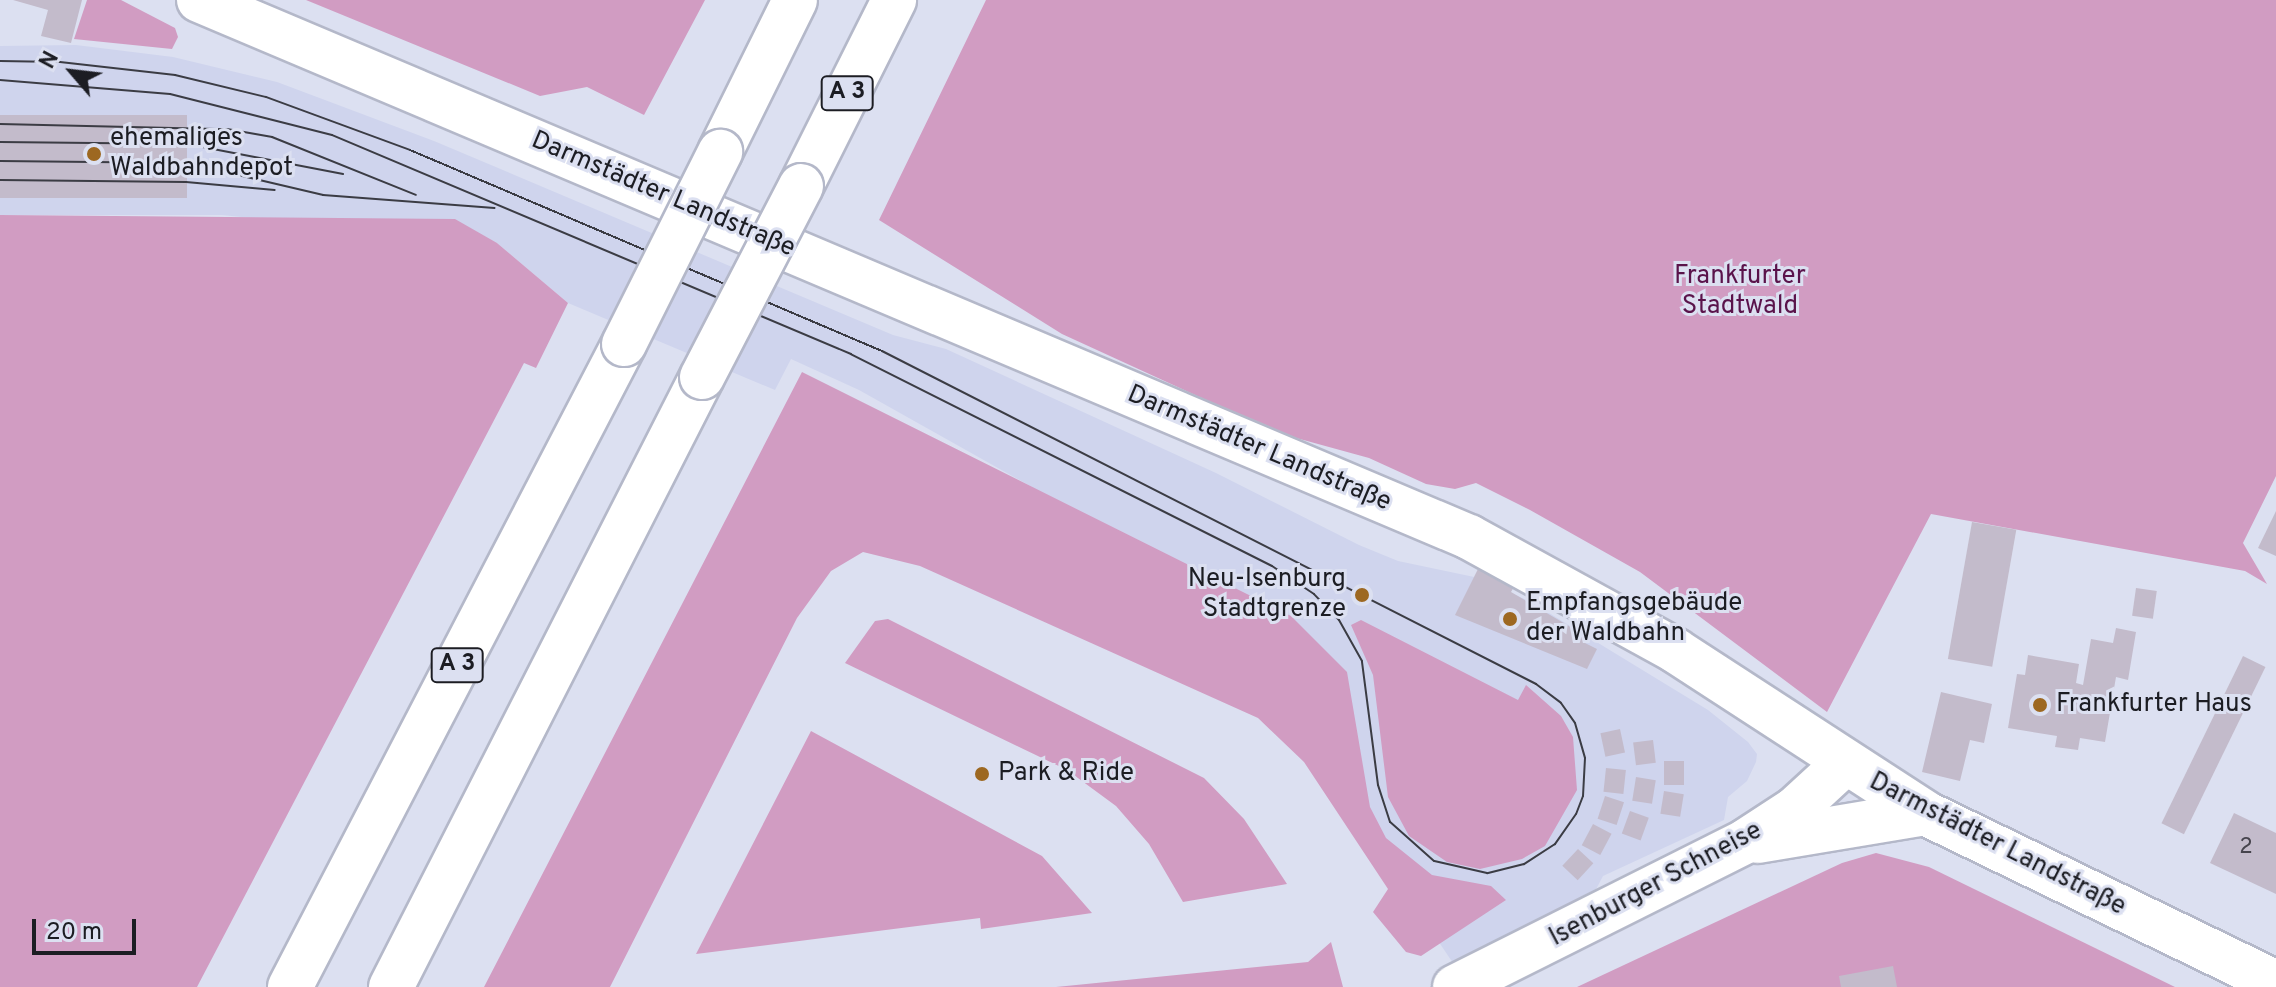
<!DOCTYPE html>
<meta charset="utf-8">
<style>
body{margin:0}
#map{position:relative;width:2276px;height:987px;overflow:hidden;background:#dce0f1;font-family:Overpass,sans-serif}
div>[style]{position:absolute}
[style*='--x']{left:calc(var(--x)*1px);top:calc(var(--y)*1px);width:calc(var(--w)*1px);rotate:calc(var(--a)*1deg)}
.built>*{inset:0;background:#cfd4ed}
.green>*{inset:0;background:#d19cc2}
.building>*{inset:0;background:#c3bbcb;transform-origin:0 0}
.roads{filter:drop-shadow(2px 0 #b4b8c9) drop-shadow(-2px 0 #b4b8c9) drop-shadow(0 2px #b4b8c9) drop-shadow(0 -2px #b4b8c9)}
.major>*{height:44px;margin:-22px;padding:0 22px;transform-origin:22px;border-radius:22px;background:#fff}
.highway>*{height:44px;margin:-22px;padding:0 22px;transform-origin:22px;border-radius:22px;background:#fff}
.tram>*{height:2px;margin:-1px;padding:0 1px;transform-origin:1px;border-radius:1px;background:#3b3c44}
.bridges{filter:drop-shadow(2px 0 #b4b8c9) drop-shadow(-2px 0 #b4b8c9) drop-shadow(0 2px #b4b8c9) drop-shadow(0 -2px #b4b8c9)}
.highway-bridge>*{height:44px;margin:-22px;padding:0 22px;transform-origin:22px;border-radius:22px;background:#fff}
.dots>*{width:22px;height:22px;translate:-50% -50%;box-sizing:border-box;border:4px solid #dce0f1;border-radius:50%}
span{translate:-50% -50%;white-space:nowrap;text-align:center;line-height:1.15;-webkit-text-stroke:6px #dce0f1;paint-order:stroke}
.number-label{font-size:22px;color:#46444d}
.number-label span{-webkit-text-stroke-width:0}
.shield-label span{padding:2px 6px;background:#dce0f1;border:2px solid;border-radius:6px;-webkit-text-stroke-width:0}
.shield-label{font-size:24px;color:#1c1d23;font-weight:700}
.poi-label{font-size:26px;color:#1c1d23}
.left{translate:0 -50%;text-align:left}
.right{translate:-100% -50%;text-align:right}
.street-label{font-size:26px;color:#1c1d23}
.park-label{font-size:26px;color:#5a134b}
.north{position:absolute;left:32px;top:32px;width:80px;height:80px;-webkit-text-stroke:6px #dce0f1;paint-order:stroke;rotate:298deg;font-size:22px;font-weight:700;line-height:32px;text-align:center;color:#1c1d23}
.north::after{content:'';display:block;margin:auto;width:28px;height:36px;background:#1c1d23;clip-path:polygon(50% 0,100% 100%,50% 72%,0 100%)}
.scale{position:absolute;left:32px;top:919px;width:104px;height:36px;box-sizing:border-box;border:4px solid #1c1d23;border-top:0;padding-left:10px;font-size:24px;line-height:28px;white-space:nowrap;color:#1c1d23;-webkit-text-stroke:6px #dce0f1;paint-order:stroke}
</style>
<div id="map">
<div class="built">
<i style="clip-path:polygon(76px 45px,173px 57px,277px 82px,434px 141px,893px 335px,946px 349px,1216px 473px,1359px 545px,1398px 561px,1479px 578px,1531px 602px,1708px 710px,1748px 742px,1757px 754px,1756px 762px,1747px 781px,1728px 797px,1724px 820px,1603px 876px,1593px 895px,1453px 963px,1336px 790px,1054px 507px,1032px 487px,859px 390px,791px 359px,775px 390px,568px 303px,497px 243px,222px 215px,0 215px,0 46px)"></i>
</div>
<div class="green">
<i style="clip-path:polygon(87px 0,121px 0,175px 28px,178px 37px,172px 49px,74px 39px)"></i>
<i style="clip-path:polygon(306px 0,705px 0,644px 115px,587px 87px,540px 96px)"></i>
<i style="clip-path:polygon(986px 0,2276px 0,2276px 476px,2243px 543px,2267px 584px,2245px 571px,1931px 514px,1827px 712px,1640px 572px,1530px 510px,1476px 483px,1455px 489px,1426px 484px,1369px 458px,1278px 433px,1062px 334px,879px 220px)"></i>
<i style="clip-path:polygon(0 215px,455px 219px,497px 243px,568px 303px,536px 368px,524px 363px,197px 987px,0 987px)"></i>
<i style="clip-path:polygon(802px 372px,1291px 616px,1347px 672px,1370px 807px,1386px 838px,1432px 875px,1491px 886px,1506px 900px,1421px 956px,1406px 952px,1373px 912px,1388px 889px,1304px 762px,1258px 718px,920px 566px,863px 552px,831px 571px,797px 618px,610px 987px,484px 987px)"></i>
<i style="clip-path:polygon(888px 619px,1204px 778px,1244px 819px,1287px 884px,1183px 902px,1149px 844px,1116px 806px,1067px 770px,845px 663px,875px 621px)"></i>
<i style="clip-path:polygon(1361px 620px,1518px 700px,1526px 685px,1561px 716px,1573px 737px,1577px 790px,1545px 846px,1522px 859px,1480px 869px,1447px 862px,1409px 836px,1388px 797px,1373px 675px,1351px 625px)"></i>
<i style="clip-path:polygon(811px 731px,1042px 856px,1092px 913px,981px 929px,980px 918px,696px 954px)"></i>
<i style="clip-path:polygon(1876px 853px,1929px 867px,2175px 987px,1577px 987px,1842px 863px)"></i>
<i style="clip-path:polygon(1331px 942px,1343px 987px,1056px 987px,1308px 962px)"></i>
</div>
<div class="building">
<i style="clip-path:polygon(13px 0,82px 0,71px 43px,41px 36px,48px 10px)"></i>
<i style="left:0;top:115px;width:187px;height:83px"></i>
<i style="clip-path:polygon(2276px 511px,2276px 556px,2258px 548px)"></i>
<i style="left:1972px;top:522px;width:45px;height:139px;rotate:10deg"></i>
<i style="clip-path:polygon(1479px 567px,1515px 585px,1511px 592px,1586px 636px,1583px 642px,1597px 649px,1587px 669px,1455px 615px)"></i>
<i style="left:2136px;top:588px;width:21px;height:28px;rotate:8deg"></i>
<i style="clip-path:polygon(2116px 628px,2136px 632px,2128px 680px,2116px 677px,2105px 742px,2080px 738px,2078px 750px,2055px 747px,2057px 736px,2008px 728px,2017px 674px,2025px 675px,2028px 655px,2079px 664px,2076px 683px,2083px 685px,2091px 639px,2113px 643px)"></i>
<i style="left:2243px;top:656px;width:25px;height:186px;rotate:26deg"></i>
<i style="clip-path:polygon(1941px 692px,1992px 704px,1984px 743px,1970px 740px,1960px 781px,1922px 772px)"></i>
<i style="left:1620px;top:729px;width:24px;height:20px;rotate:78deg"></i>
<i style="left:1653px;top:740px;width:23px;height:20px;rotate:83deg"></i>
<i style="left:1664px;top:761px;width:20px;height:24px"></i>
<i style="left:1606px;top:768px;width:20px;height:24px;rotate:6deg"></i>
<i style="left:1636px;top:777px;width:20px;height:24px;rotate:9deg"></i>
<i style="left:1664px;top:791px;width:20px;height:23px;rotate:9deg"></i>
<i style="left:1605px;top:796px;width:20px;height:24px;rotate:18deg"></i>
<i style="left:1630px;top:811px;width:20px;height:24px;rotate:20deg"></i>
<i style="clip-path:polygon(2234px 813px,2276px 833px,2276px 894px,2210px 863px)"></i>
<i style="left:1593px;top:824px;width:21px;height:24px;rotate:28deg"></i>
<i style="left:1578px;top:849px;width:21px;height:23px;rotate:43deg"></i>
<i style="clip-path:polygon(1893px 966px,1897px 987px,1841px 987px,1839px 976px)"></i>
</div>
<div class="roads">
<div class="major">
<i style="--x:199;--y:0;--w:1379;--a:22.92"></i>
<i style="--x:1469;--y:537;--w:236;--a:28.8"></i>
<i style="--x:1676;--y:651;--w:297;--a:33"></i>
<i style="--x:1925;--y:813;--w:390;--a:25.8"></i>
<i style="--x:1758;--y:841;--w:169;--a:-9.5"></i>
<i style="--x:1455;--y:987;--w:326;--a:-26.6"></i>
<i style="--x:1746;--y:841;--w:59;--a:-33.1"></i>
<i style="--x:1795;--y:809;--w:67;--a:-42.6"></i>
</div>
<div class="highway">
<i style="--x:720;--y:152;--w:169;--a:-63.7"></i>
<i style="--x:801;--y:186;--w:208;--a:-63.4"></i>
<i style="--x:290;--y:987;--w:725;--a:-62.55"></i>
<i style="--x:391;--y:987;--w:685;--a:-62.99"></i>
</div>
</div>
<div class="tram">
<i style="--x:0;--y:61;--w:60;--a:1"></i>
<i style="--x:60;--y:62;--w:116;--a:6.4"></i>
<i style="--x:175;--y:75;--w:94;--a:13.6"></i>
<i style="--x:266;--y:97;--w:153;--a:20.2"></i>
<i style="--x:410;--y:150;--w:513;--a:23.07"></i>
<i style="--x:882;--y:351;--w:734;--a:26.98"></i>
<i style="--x:1536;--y:684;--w:31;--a:37"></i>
<i style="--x:1561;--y:703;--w:24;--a:55"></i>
<i style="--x:1575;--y:723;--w:36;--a:74"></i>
<i style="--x:1585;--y:758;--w:38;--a:93"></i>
<i style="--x:1583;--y:796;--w:19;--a:111"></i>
<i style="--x:1576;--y:814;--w:37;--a:125"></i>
<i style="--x:1555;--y:844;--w:37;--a:147"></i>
<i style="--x:1524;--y:864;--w:38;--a:166"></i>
<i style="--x:1487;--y:873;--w:54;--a:-167.2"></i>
<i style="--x:1434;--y:861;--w:59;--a:-138.4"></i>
<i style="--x:1390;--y:822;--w:39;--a:-108"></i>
<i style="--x:1378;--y:785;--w:125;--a:-97.4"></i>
<i style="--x:1362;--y:661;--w:47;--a:-119.3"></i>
<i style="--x:1339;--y:620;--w:36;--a:-134"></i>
<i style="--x:1314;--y:594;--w:50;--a:-146.3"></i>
<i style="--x:1272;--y:566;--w:471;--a:-153.3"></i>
<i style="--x:851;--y:354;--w:563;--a:-157.12"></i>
<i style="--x:332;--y:135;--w:167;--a:-165.8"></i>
<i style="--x:170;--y:94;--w:171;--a:-175.3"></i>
<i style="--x:0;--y:124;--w:227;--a:1.3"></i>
<i style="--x:227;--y:129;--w:46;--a:10.1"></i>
<i style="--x:272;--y:137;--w:155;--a:21.9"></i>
<i style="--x:0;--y:142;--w:187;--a:0.6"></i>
<i style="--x:187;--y:144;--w:159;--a:10.9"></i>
<i style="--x:0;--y:161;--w:187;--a:0.6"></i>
<i style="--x:187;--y:163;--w:140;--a:13.2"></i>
<i style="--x:323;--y:195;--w:172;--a:4.3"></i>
<i style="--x:0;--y:180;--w:186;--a:0.6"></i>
<i style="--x:186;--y:182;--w:89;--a:5.1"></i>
</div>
<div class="bridges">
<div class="highway-bridge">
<i style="--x:624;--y:344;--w:215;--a:-63.4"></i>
<i style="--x:702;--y:377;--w:215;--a:-62.6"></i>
</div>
</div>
<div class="dots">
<i style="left:94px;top:154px;background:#9d6821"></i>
<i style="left:1362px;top:595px;background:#9d6821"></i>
<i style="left:1510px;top:619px;background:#9d6821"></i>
<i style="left:2040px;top:705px;background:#9d6821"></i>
<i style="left:982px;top:774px;background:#9d6821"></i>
</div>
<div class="number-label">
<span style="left:2246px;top:848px">2</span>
</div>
<div class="shield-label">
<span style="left:847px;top:93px">A 3</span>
<span style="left:457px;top:665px">A 3</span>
</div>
<div class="poi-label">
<span class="left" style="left:110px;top:154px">ehemaliges<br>Waldbahndepot</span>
<span class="right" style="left:1346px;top:595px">Neu-Isenburg<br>Stadtgrenze</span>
<span class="left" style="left:1526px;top:619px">Empfangsgebäude<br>der Waldbahn</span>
<span class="left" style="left:2056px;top:705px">Frankfurter Haus</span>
<span class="left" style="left:998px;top:774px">Park &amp; Ride</span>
</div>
<div class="street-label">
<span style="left:663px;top:195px;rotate:23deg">Darmstädter Landstraße</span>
<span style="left:1259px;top:449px;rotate:23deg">Darmstädter Landstraße</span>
<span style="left:1997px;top:845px;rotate:27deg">Darmstädter Landstraße</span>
<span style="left:1656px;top:885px;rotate:-28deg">Isenburger Schneise</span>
</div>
<div class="park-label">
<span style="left:1740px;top:292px">Frankfurter<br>Stadtwald</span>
</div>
<div class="north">N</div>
<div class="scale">20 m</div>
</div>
